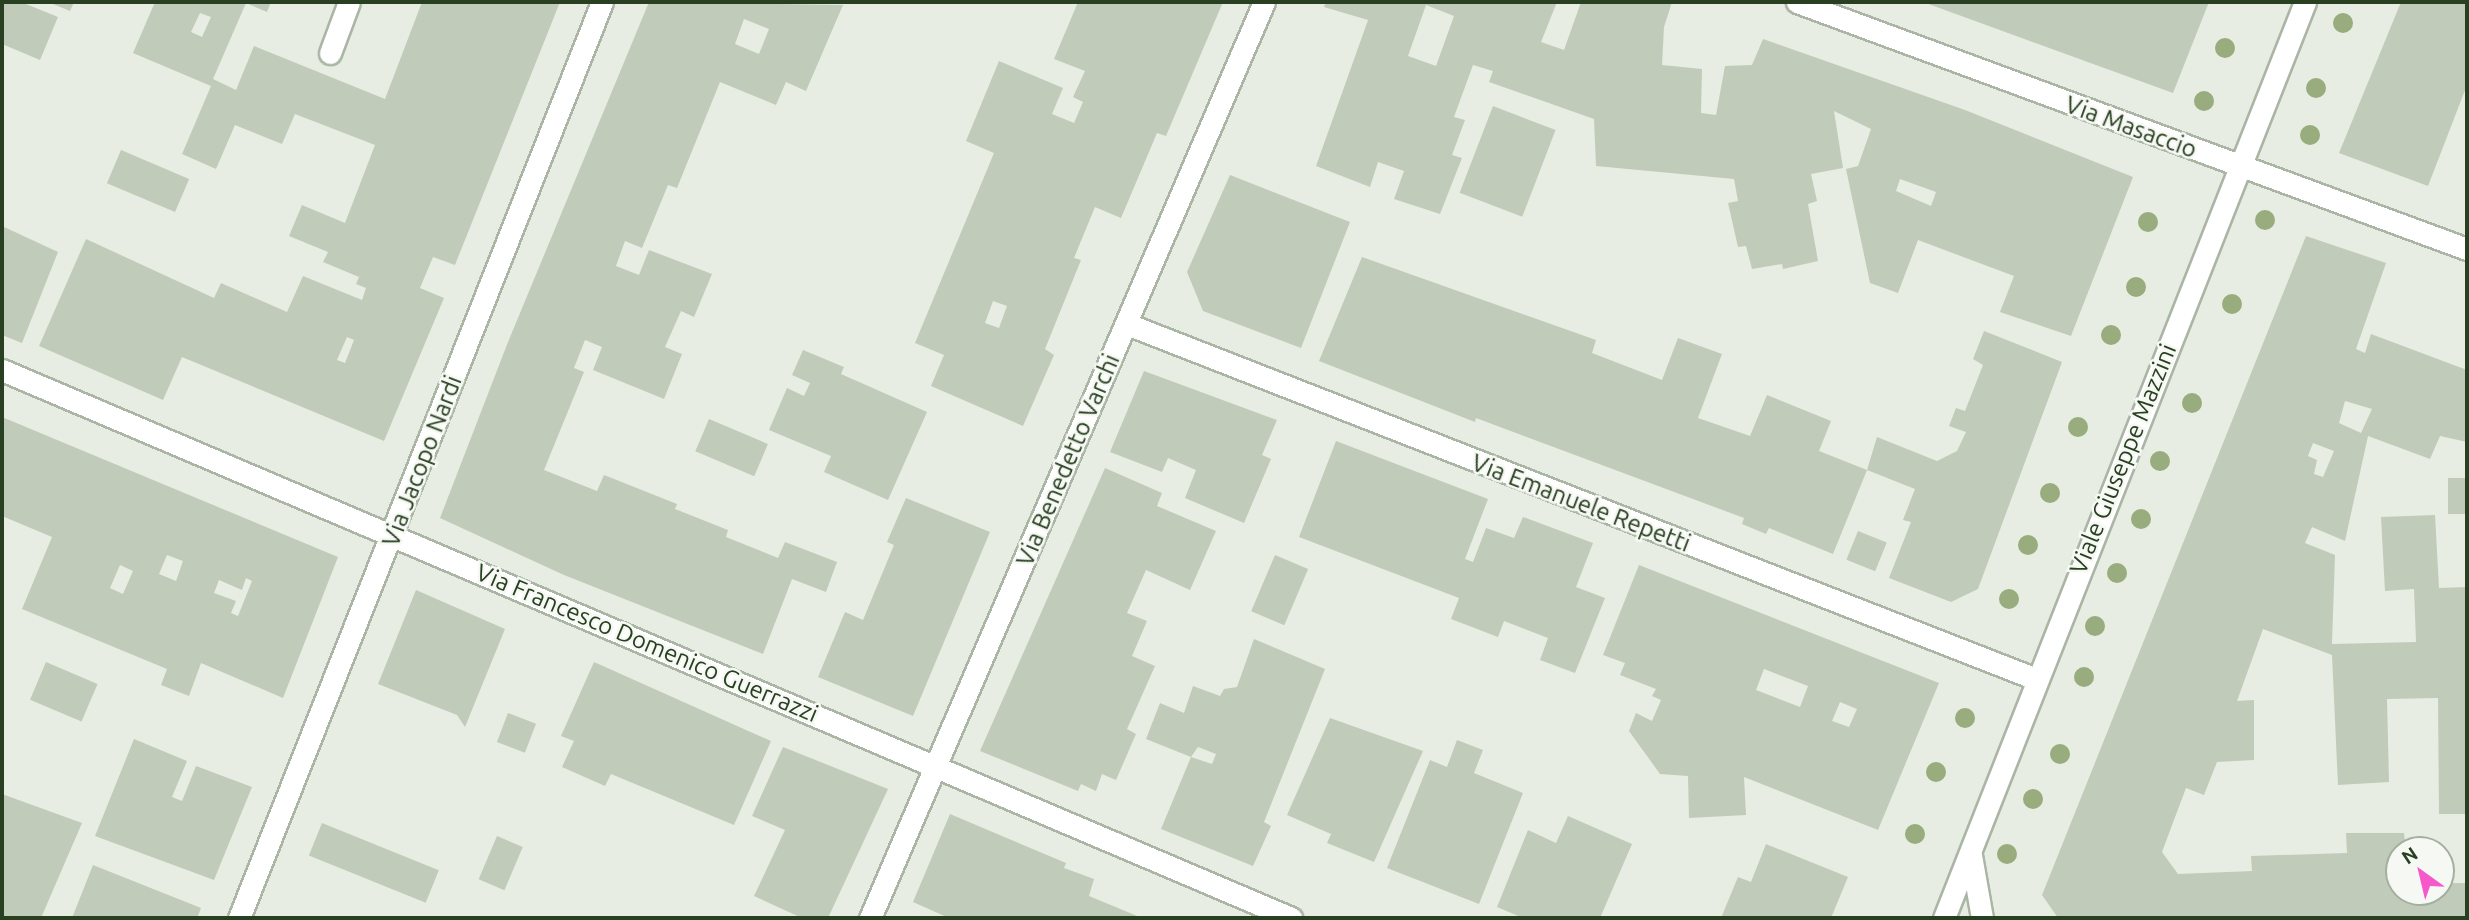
<!DOCTYPE html>
<style>
body{margin:0}
#map{position:relative;width:2469px;height:920px;overflow:hidden;background:#e7ede2;font-family:Ubuntu,sans-serif}
div>[style]{position:absolute}
[style*='--x']{left:calc(var(--x)*1px);top:calc(var(--y)*1px);width:calc(var(--w)*1px);rotate:calc(var(--a)*1deg)}
.building>*{inset:0;background:#c1cbba;transform-origin:0 0}
.roads{filter:drop-shadow(2px 0 #aab5a5) drop-shadow(-2px 0 #aab5a5) drop-shadow(0 2px #aab5a5) drop-shadow(0 -2px #aab5a5)}
.minor>*{height:21px;margin:-10.5px;padding:0 10.5px;transform-origin:10.5px;border-radius:10.5px;background:#fff}
.trees>*{width:20px;height:20px;margin:-10px;border-radius:50%;background:#98ac7d}
span{translate:-50% -50%;white-space:nowrap;text-align:center;line-height:1.15;-webkit-text-stroke:5px #f6f9f3;paint-order:stroke}
.street-label{font-size:24px;color:#293f22}
.frame{position:absolute;inset:0;border:4px solid #293f22;pointer-events:none}
.north{position:absolute;left:2385px;top:836px;width:70px;height:70px;box-sizing:border-box;background:#f6f9f3;border:2px solid #a4af9f;border-radius:50%;rotate:326deg;font-size:19px;font-weight:700;line-height:28px;text-align:center;color:#293f22}
.north::after{content:'';display:block;margin:auto;width:24px;height:32px;background:#f658cc;clip-path:polygon(50% 0,100% 100%,50% 72%,0 100%)}
</style>
<div id="map">
<div class="building">
<i style="clip-path:polygon(2px 2px,21px 2px,58px 17px,40px 60px,2px 44px)"></i>
<i style="clip-path:polygon(48px 2px,74px 2px,70px 11px)"></i>
<i style="clip-path:polygon(evenodd,155px 2px,271px 2px,267px 12px,246px 3px,213px 79px,236px 90px,254px 46px,385px 99px,422px 2px,560px 2px,455px 265px,433px 257px,420px 288px,444px 298px,384px 441px,182px 357px,163px 400px,39px 346px,86px 239px,214px 298px,221px 283px,287px 312px,303px 276px,362px 300px,366px 288px,356px 284px,359px 277px,323px 262px,328px 252px,289px 236px,302px 205px,345px 223px,375px 145px,295px 114px,282px 144px,235px 125px,216px 169px,182px 154px,211px 86px,133px 53px,155px 2px,200px 13px,211px 17px,202px 37px,191px 32px,200px 13px,155px 2px,347px 337px,354px 340px,345px 363px,337px 360px,347px 337px)"></i>
<i style="clip-path:polygon(evenodd,649px 2px,843px 5px,806px 91px,786px 82px,776px 105px,720px 82px,677px 188px,668px 185px,642px 248px,625px 241px,616px 266px,639px 275px,649px 250px,712px 274px,694px 317px,681px 311px,665px 347px,682px 354px,664px 399px,593px 370px,602px 347px,585px 340px,574px 368px,584px 372px,544px 470px,597px 491px,604px 475px,677px 504px,675px 509px,728px 530px,726px 537px,778px 558px,785px 542px,837px 562px,826px 592px,792px 579px,763px 654px,564px 575px,440px 518px,508px 342px,649px 2px,744px 19px,769px 29px,759px 54px,735px 44px,744px 19px)"></i>
<i style="clip-path:polygon(evenodd,1078px 2px,1223px 2px,1166px 136px,1157px 133px,1121px 218px,1095px 207px,1074px 258px,1081px 260px,1045px 349px,1054px 355px,1023px 426px,931px 386px,944px 355px,915px 343px,994px 153px,966px 141px,999px 61px,1063px 88px,1052px 114px,1074px 123px,1083px 102px,1073px 97px,1085px 71px,1054px 59px,1078px 2px,993px 301px,1007px 306px,999px 328px,985px 323px,993px 301px)"></i>
<i style="clip-path:polygon(evenodd,1326px 2px,1557px 2px,1541px 42px,1564px 50px,1581px 2px,1672px 2px,1664px 27px,1662px 65px,1702px 69px,1701px 113px,1716px 115px,1725px 66px,1752px 65px,1763px 39px,1965px 110px,2133px 177px,2071px 336px,2000px 312px,2014px 276px,1918px 240px,1898px 293px,1870px 283px,1846px 169px,1858px 166px,1871px 129px,1834px 111px,1843px 168px,1811px 174px,1817px 201px,1808px 204px,1818px 261px,1783px 269px,1782px 264px,1752px 269px,1746px 246px,1738px 247px,1728px 203px,1738px 201px,1734px 179px,1596px 166px,1594px 119px,1489px 82px,1493px 71px,1473px 65px,1454px 117px,1465px 120px,1452px 155px,1462px 158px,1440px 214px,1394px 199px,1404px 171px,1378px 162px,1370px 187px,1316px 166px,1368px 20px,1324px 7px,1326px 2px,1426px 5px,1454px 16px,1436px 66px,1408px 56px,1426px 5px,1326px 2px,1900px 179px,1936px 192px,1931px 206px,1896px 191px,1900px 179px)"></i>
<i style="clip-path:polygon(1923px 2px,2209px 2px,2173px 93px)"></i>
<i style="clip-path:polygon(2401px 2px,2467px 2px,2467px 85px,2428px 186px,2339px 153px)"></i>
<i style="left:1493px;top:106px;width:67px;height:93px;rotate:21deg"></i>
<i style="left:121px;top:150px;width:74px;height:36px;rotate:23deg"></i>
<i style="clip-path:polygon(1230px 175px,1350px 222px,1301px 348px,1203px 311px,1187px 272px)"></i>
<i style="clip-path:polygon(2px 226px,58px 252px,22px 343px,2px 335px)"></i>
<i style="clip-path:polygon(evenodd,2306px 236px,2386px 263px,2356px 349px,2365px 353px,2371px 334px,2467px 370px,2467px 442px,2440px 436px,2430px 459px,2368px 436px,2345px 541px,2312px 527px,2305px 543px,2335px 555px,2332px 644px,2416px 642px,2414px 589px,2385px 591px,2381px 517px,2435px 515px,2439px 588px,2467px 587px,2467px 814px,2439px 814px,2438px 698px,2387px 699px,2389px 782px,2338px 785px,2332px 655px,2263px 629px,2237px 701px,2254px 700px,2254px 760px,2217px 762px,2204px 795px,2186px 788px,2162px 852px,2178px 874px,2252px 871px,2251px 856px,2347px 853px,2346px 833px,2404px 833px,2406px 850px,2399px 850px,2399px 892px,2441px 892px,2441px 865px,2450px 865px,2449px 883px,2467px 883px,2467px 918px,2058px 918px,2042px 895px,2306px 236px,2345px 401px,2372px 409px,2361px 433px,2339px 423px,2345px 401px,2306px 236px,2313px 443px,2334px 451px,2323px 477px,2314px 474px,2317px 460px,2308px 456px,2313px 443px)"></i>
<i style="clip-path:polygon(1362px 257px,1596px 340px,1592px 353px,1662px 380px,1678px 338px,1722px 354px,1698px 418px,1750px 436px,1767px 395px,1831px 421px,1819px 451px,1867px 470px,1833px 554px,1769px 528px,1766px 534px,1742px 524px,1744px 518px,1476px 418px,1475px 422px,1319px 361px)"></i>
<i style="clip-path:polygon(1984px 331px,2062px 362px,1978px 589px,1951px 602px,1889px 578px,1911px 522px,1903px 520px,1915px 489px,1867px 470px,1877px 437px,1937px 461px,1957px 451px,1966px 432px,1949px 426px,1956px 408px,1965px 411px,1983px 365px,1973px 359px)"></i>
<i style="clip-path:polygon(803px 350px,844px 367px,841px 374px,927px 412px,888px 500px,824px 472px,831px 456px,769px 430px,787px 388px,804px 396px,810px 383px,792px 375px)"></i>
<i style="clip-path:polygon(1144px 371px,1277px 420px,1262px 455px,1271px 459px,1244px 523px,1185px 498px,1196px 470px,1168px 458px,1162px 472px,1110px 452px)"></i>
<i style="clip-path:polygon(evenodd,2px 417px,338px 557px,283px 698px,201px 663px,189px 696px,161px 685px,167px 669px,22px 609px,52px 537px,2px 516px,2px 417px,167px 555px,183px 561px,176px 581px,159px 574px,167px 555px,2px 417px,120px 565px,133px 571px,123px 594px,110px 588px,120px 565px,2px 417px,246px 578px,252px 581px,238px 616px,231px 613px,236px 601px,214px 593px,219px 580px,242px 590px,246px 578px)"></i>
<i style="left:709px;top:419px;width:64px;height:35px;rotate:23deg"></i>
<i style="clip-path:polygon(1336px 441px,1488px 499px,1465px 559px,1473px 562px,1486px 528px,1514px 538px,1523px 517px,1593px 543px,1576px 587px,1605px 598px,1575px 673px,1540px 660px,1548px 638px,1504px 621px,1498px 637px,1451px 619px,1459px 598px,1299px 537px)"></i>
<i style="clip-path:polygon(1105px 468px,1162px 493px,1157px 506px,1216px 531px,1190px 590px,1146px 570px,1127px 613px,1147px 621px,1132px 656px,1155px 666px,1127px 729px,1136px 734px,1116px 780px,1102px 774px,1096px 791px,1081px 784px,1078px 791px,980px 751px)"></i>
<i style="left:2467px;top:478px;width:36px;height:19px;rotate:90deg"></i>
<i style="clip-path:polygon(906px 498px,990px 532px,913px 716px,818px 677px,845px 612px,863px 620px,894px 545px,887px 542px)"></i>
<i style="left:1858px;top:531px;width:31px;height:31px;rotate:22deg"></i>
<i style="left:1275px;top:555px;width:36px;height:61px;rotate:23deg"></i>
<i style="clip-path:polygon(evenodd,1639px 565px,1939px 683px,1878px 830px,1744px 777px,1746px 815px,1689px 818px,1688px 776px,1660px 774px,1629px 731px,1636px 713px,1652px 721px,1661px 700px,1652px 696px,1656px 689px,1620px 675px,1625px 663px,1603px 655px,1639px 565px,1764px 669px,1808px 686px,1800px 707px,1756px 690px,1764px 669px,1639px 565px,1840px 702px,1857px 709px,1849px 727px,1832px 721px,1840px 702px)"></i>
<i style="clip-path:polygon(416px 590px,505px 629px,465px 727px,457px 715px,378px 684px)"></i>
<i style="clip-path:polygon(1254px 639px,1325px 669px,1264px 822px,1271px 826px,1253px 866px,1161px 829px,1191px 757px,1212px 764px,1216px 754px,1198px 747px,1191px 757px,1146px 739px,1160px 703px,1184px 713px,1193px 686px,1220px 696px,1224px 689px,1237px 687px)"></i>
<i style="left:46px;top:662px;width:56px;height:41px;rotate:23deg"></i>
<i style="clip-path:polygon(594px 662px,771px 741px,734px 825px,611px 774px,605px 786px,562px 767px,574px 741px,561px 736px)"></i>
<i style="left:508px;top:713px;width:30px;height:31px;rotate:21deg"></i>
<i style="clip-path:polygon(1330px 718px,1423px 751px,1374px 862px,1327px 843px,1331px 834px,1287px 815px)"></i>
<i style="clip-path:polygon(134px 739px,187px 761px,172px 797px,182px 801px,196px 766px,252px 787px,214px 880px,95px 836px)"></i>
<i style="clip-path:polygon(1457px 740px,1483px 750px,1474px 773px,1523px 793px,1479px 904px,1387px 868px,1430px 760px,1447px 767px)"></i>
<i style="clip-path:polygon(783px 747px,888px 789px,828px 918px,802px 918px,754px 896px,785px 830px,752px 816px)"></i>
<i style="clip-path:polygon(2px 794px,82px 823px,41px 918px,2px 918px)"></i>
<i style="clip-path:polygon(950px 814px,1066px 863px,1064px 868px,1094px 879px,1089px 896px,1142px 918px,949px 918px,913px 902px)"></i>
<i style="clip-path:polygon(1568px 816px,1632px 844px,1600px 918px,1523px 918px,1497px 907px,1528px 830px,1556px 843px)"></i>
<i style="left:322px;top:823px;width:126px;height:35px;rotate:22deg"></i>
<i style="left:497px;top:836px;width:28px;height:47px;rotate:23deg"></i>
<i style="clip-path:polygon(1766px 844px,1848px 877px,1831px 918px,1721px 918px,1738px 877px,1751px 882px)"></i>
<i style="clip-path:polygon(93px 865px,201px 908px,197px 918px,72px 918px)"></i>
</div>
<div class="roads">
<div class="minor">
<i style="--x:1797;--y:2;--w:714;--a:20.24"></i>
<i style="--x:330;--y:53;--w:54;--a:-69.6"></i>
<i style="--x:1127;--y:324;--w:976;--a:21.33"></i>
<i style="--x:2;--y:370;--w:1401;--a:23.03"></i>
<i style="--x:1971;--y:855;--w:64;--a:80.1"></i>
<i style="--x:239;--y:918;--w:985;--a:-68.38"></i>
<i style="--x:870;--y:918;--w:997;--a:-66.73"></i>
<i style="--x:1944;--y:918;--w:985;--a:-68.49"></i>
</div>
</div>
<div class="trees">
<i style="left:2343px;top:23px"></i>
<i style="left:2225px;top:48px"></i>
<i style="left:2316px;top:88px"></i>
<i style="left:2204px;top:101px"></i>
<i style="left:2310px;top:135px"></i>
<i style="left:2265px;top:220px"></i>
<i style="left:2148px;top:222px"></i>
<i style="left:2136px;top:287px"></i>
<i style="left:2232px;top:304px"></i>
<i style="left:2111px;top:335px"></i>
<i style="left:2192px;top:403px"></i>
<i style="left:2078px;top:427px"></i>
<i style="left:2160px;top:461px"></i>
<i style="left:2050px;top:493px"></i>
<i style="left:2141px;top:519px"></i>
<i style="left:2028px;top:545px"></i>
<i style="left:2117px;top:573px"></i>
<i style="left:2009px;top:599px"></i>
<i style="left:2095px;top:626px"></i>
<i style="left:2084px;top:677px"></i>
<i style="left:1965px;top:718px"></i>
<i style="left:2060px;top:754px"></i>
<i style="left:1936px;top:772px"></i>
<i style="left:2033px;top:799px"></i>
<i style="left:1915px;top:834px"></i>
<i style="left:2007px;top:854px"></i>
</div>
<div class="street-label">
<span style="left:2131px;top:127px;rotate:20deg">Via Masaccio</span>
<span style="left:2123px;top:459px;rotate:-68deg">Viale Giuseppe Mazzini</span>
<span style="left:1068px;top:460px;rotate:-67deg">Via Benedetto Varchi</span>
<span style="left:422px;top:461px;rotate:-69deg">Via Jacopo Nardi</span>
<span style="left:1581px;top:503px;rotate:21deg">Via Emanuele Repetti</span>
<span style="left:647px;top:643px;rotate:23deg">Via Francesco Domenico Guerrazzi</span>
</div>
<div class="frame"></div>
<div class="north">N</div>
</div>
